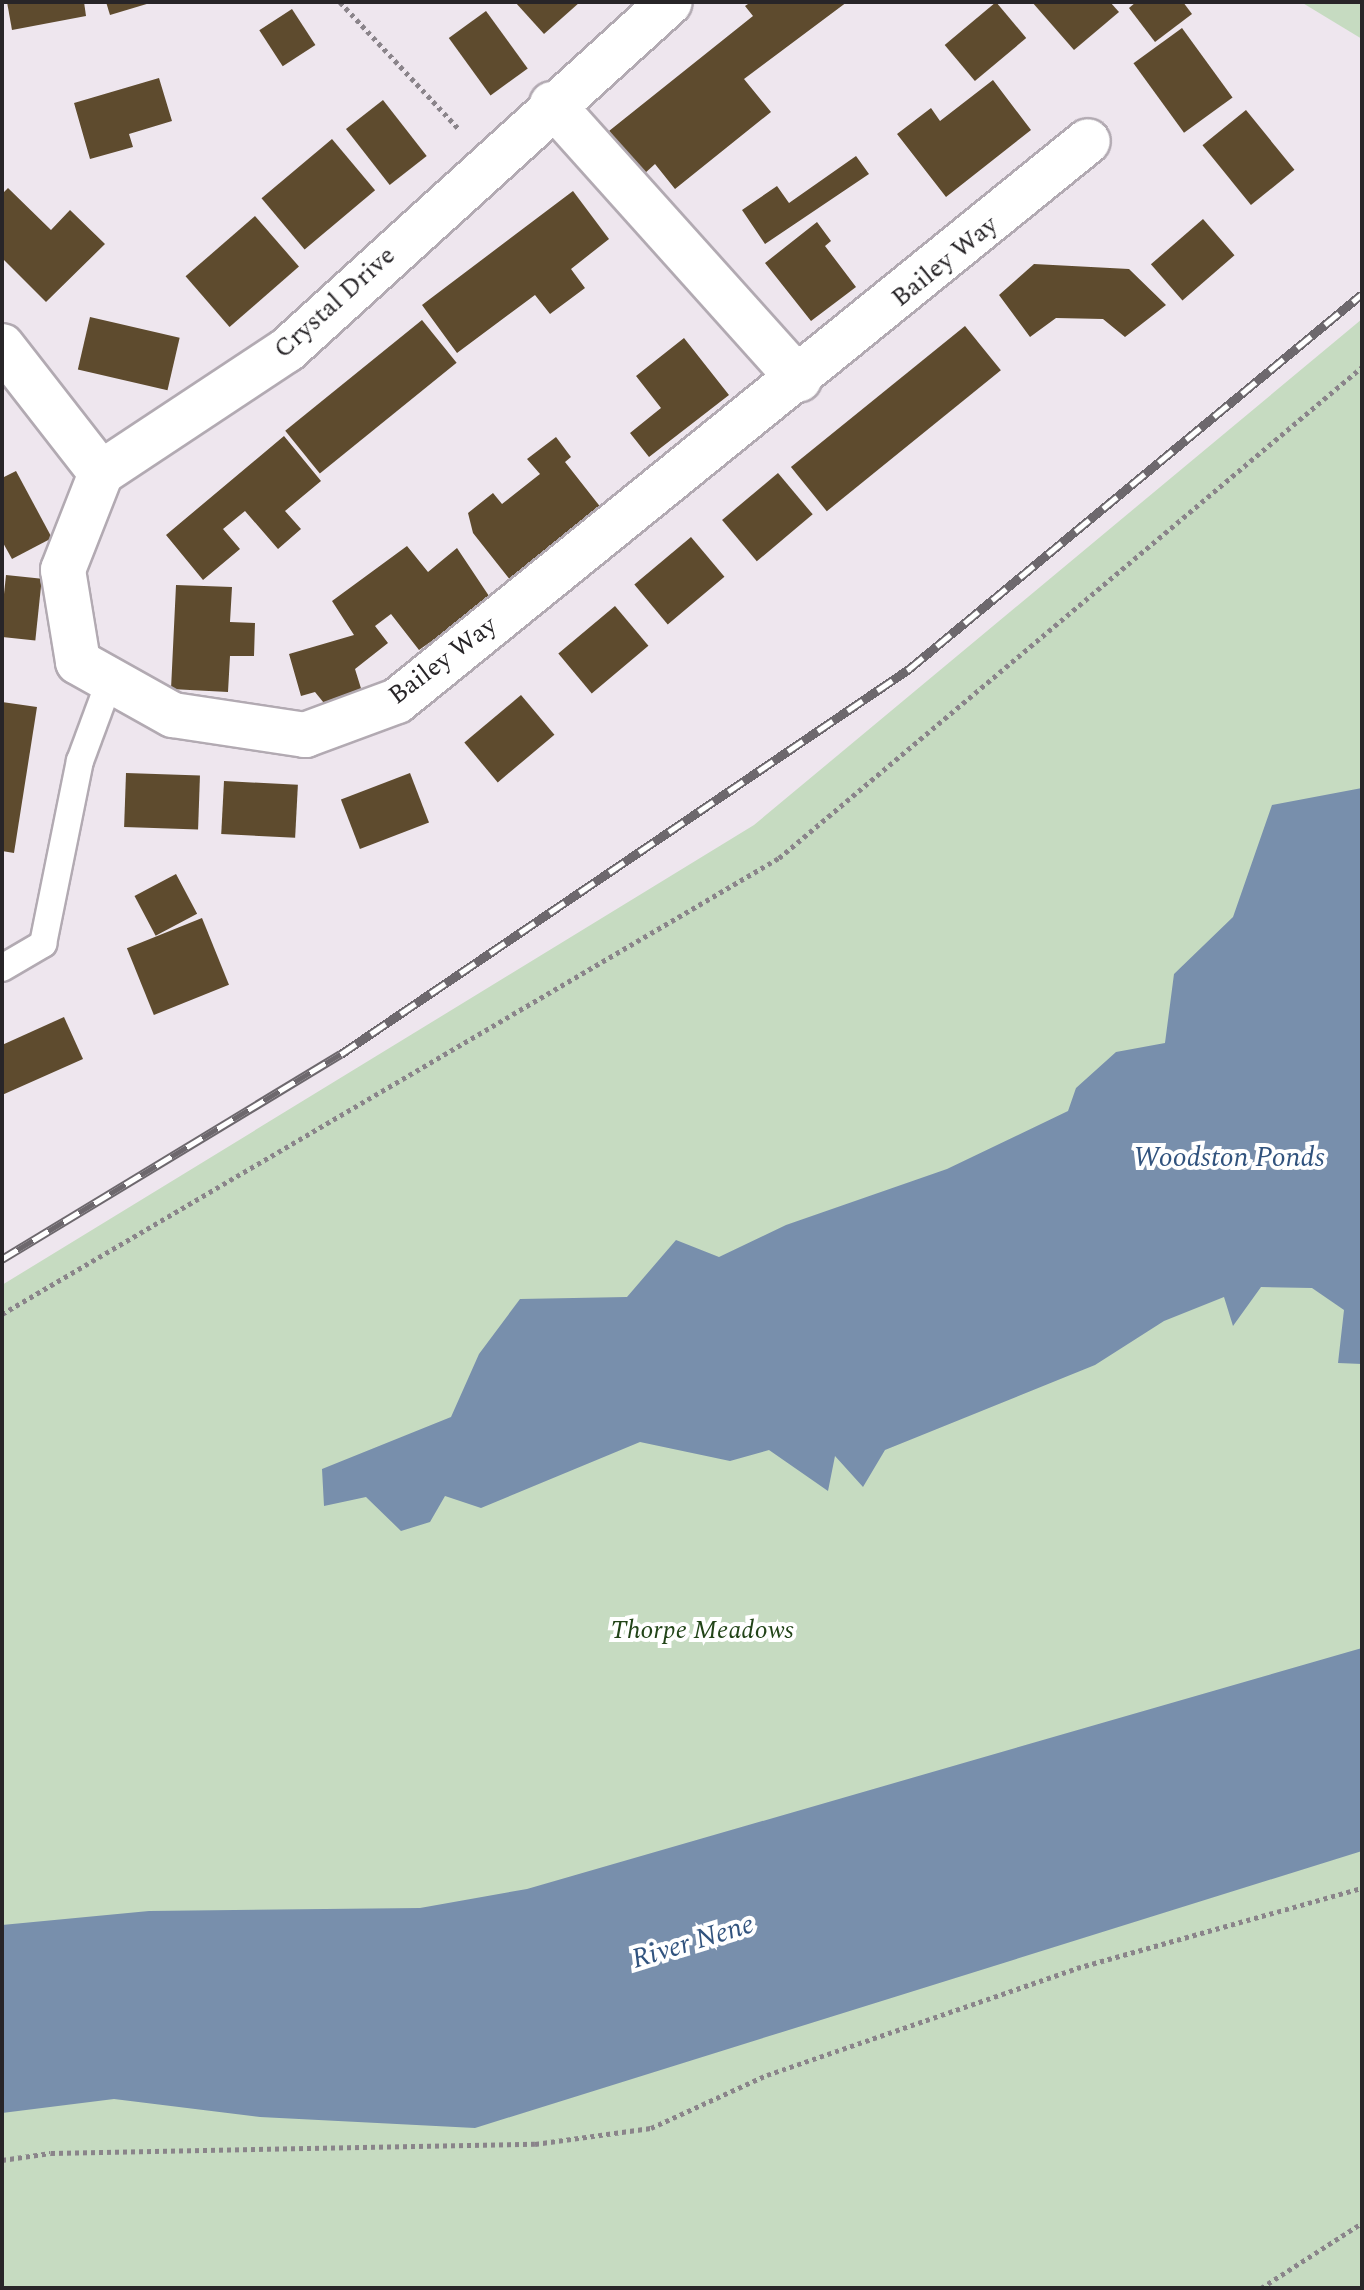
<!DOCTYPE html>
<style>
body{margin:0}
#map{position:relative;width:1364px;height:2290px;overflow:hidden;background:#eee6ee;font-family:Spectral,serif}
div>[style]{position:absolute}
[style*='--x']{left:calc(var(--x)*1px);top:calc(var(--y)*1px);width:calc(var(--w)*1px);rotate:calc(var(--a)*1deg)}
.green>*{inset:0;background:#c6dbc1}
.water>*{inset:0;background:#788fac}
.building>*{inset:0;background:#5e4b2e;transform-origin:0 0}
.path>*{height:5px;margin-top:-2.5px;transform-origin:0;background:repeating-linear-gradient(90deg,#8a848a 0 4px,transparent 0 8px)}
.roads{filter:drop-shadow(2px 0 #b2aab2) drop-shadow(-2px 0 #b2aab2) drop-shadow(0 2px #b2aab2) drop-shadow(0 -2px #b2aab2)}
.lane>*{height:26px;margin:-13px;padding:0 13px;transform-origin:13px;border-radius:13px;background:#fff}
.street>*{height:44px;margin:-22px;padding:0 22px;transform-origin:22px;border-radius:22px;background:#fff}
.rail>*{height:9px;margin-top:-4.5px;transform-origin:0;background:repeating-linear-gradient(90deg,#fff 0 18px,#6d686d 0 36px);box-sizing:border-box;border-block:2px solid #6d686d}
span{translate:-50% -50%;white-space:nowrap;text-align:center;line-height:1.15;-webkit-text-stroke:8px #fff;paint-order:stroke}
.street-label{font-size:26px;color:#282528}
.park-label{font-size:26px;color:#224418;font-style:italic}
.water-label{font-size:28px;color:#31537e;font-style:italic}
.frame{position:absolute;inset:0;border:4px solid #282528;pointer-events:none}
</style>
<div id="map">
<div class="green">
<i style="clip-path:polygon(1301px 2px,1362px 2px,1362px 39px)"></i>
<i style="clip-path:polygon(1362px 319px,1362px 2288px,2px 2288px,2px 1285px,754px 825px)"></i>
</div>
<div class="water">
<i style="clip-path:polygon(1362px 788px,1362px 1364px,1338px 1363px,1344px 1310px,1312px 1288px,1261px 1287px,1233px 1326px,1224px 1297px,1164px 1321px,1095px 1365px,885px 1450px,863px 1487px,835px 1456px,828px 1491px,769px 1450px,730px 1461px,640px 1442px,481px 1508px,445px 1496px,430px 1522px,401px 1531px,366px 1497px,324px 1506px,322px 1469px,451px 1417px,479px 1354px,520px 1299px,627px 1297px,676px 1240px,719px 1257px,786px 1225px,947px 1169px,1068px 1111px,1076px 1088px,1116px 1052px,1165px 1043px,1174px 974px,1233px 917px,1272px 805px)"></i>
<i style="clip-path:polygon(1362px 1648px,1362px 1851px,475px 2128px,260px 2117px,114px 2099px,2px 2113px,2px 1925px,149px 1911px,420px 1908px,527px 1889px)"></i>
</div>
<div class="building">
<i style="clip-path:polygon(7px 2px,84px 2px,86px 16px,12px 30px)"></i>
<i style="clip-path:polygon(106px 2px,150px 2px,150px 3px,110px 15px)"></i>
<i style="clip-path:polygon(515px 2px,580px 2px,544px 34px)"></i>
<i style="clip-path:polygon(751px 2px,847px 2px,744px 79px,771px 112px,675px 189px,655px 164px,644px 174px,609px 131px,753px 16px,745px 6px)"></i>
<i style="left:996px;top:2px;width:47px;height:67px;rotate:50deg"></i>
<i style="clip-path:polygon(1032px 2px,1110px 2px,1119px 12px,1074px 50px)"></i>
<i style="clip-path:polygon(1136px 2px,1183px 2px,1192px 14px,1155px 42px,1129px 8px)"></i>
<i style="left:292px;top:9px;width:43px;height:39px;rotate:57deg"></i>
<i style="left:486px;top:11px;width:71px;height:46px;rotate:54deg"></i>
<i style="left:1182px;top:28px;width:86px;height:60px;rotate:54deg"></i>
<i style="clip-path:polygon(159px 78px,172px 121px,129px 134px,133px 147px,90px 159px,74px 103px)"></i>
<i style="clip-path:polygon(993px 80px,1031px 130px,946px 197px,897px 134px,931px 108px,940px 121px)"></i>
<i style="left:383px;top:100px;width:71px;height:47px;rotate:52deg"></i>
<i style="left:1246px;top:110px;width:77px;height:56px;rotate:51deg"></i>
<i style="left:332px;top:139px;width:67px;height:92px;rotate:50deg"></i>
<i style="clip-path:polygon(856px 156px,869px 174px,765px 244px,742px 210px,777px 186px,789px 203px)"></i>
<i style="clip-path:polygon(8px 188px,51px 230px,70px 210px,105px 244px,46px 302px,2px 258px,2px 194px)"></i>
<i style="clip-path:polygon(573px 191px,609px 239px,571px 269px,585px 288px,550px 314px,535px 295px,457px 353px,422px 305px)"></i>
<i style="left:255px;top:216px;width:67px;height:92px;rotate:49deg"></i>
<i style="left:1203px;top:219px;width:48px;height:69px;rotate:49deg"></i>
<i style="clip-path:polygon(817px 222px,831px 241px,825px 246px,856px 287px,811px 321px,765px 263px)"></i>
<i style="clip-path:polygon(1034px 264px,1129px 269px,1166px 305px,1125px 337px,1103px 319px,1056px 318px,1030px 337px,999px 295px)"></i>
<i style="left:90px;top:317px;width:92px;height:54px;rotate:13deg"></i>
<i style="left:422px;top:320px;width:55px;height:176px;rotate:51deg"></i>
<i style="left:965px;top:326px;width:57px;height:224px;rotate:51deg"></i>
<i style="clip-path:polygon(684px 338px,729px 395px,649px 457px,630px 433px,661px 408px,636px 376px)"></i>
<i style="clip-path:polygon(284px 436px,321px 481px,285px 511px,301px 529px,278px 549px,245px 511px,223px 529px,240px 549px,203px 580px,166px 535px)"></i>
<i style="clip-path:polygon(556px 437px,571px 457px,565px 462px,602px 509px,511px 581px,473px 533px,468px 513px,493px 493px,502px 504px,540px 474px,527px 459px)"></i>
<i style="clip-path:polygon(16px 471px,52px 538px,12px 559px,2px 541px,2px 478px)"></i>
<i style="left:778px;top:473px;width:54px;height:73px;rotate:50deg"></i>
<i style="left:691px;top:537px;width:52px;height:74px;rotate:50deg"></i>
<i style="clip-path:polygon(407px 546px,428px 572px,457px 548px,491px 599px,419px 650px,391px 614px,375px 626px,388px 643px,355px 669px,364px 698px,328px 708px,315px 692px,301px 696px,289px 654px,354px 635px,332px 601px)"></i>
<i style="left:6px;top:575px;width:36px;height:62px;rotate:6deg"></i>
<i style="clip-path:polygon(176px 585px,232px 587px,230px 622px,255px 623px,254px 656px,230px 656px,228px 692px,171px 689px)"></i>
<i style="left:615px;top:606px;width:52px;height:74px;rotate:50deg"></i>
<i style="left:521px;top:695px;width:52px;height:74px;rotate:50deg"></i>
<i style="clip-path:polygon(2px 702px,37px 707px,14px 853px,2px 851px)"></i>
<i style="left:126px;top:773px;width:74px;height:54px;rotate:2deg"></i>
<i style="left:410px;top:773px;width:53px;height:74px;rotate:69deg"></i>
<i style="left:224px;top:781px;width:74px;height:53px;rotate:3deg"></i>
<i style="left:176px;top:874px;width:45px;height:47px;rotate:62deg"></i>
<i style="left:202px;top:918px;width:72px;height:81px;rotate:68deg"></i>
<i style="clip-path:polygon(64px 1017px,83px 1059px,2px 1095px,2px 1045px)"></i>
</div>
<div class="path">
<i style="--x:340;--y:2;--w:174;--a:46.9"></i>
<i style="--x:2;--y:1314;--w:901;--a:-30.41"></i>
<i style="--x:779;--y:858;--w:762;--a:-40.1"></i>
<i style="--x:2;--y:2160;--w:49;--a:-8.1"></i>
<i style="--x:51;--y:2153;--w:484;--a:-1.1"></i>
<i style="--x:535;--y:2144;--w:117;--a:-7.9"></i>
<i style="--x:651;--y:2128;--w:128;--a:-24.6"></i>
<i style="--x:767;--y:2075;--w:328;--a:-19"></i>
<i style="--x:1077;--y:1968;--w:296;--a:-15.7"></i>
<i style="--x:1261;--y:2288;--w:120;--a:-32.8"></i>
</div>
<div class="roads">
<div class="lane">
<i style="--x:2;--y:968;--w:48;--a:-30.3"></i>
<i style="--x:43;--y:944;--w:187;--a:-78.6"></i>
<i style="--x:80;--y:761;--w:86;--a:-69.7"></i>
</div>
<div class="street">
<i style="--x:552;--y:104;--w:370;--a:48.1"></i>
<i style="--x:2;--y:346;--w:161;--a:52.1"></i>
<i style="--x:101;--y:473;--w:104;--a:111.4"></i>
<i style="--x:63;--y:570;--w:93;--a:80.7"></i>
<i style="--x:78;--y:662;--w:109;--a:29.2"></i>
<i style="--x:173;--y:715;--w:134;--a:8.6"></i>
<i style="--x:305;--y:735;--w:98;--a:-20.3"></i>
<i style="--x:397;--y:701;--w:889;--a:-39.02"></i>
<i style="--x:101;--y:473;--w:223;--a:-33.5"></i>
<i style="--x:287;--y:350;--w:517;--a:-42.26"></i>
</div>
</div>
<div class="rail">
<i style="--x:2;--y:1259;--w:396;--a:-31.2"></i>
<i style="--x:341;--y:1054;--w:686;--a:-34.13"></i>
<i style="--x:909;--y:669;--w:588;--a:-39.62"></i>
</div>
<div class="street-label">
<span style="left:945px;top:262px;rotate:-39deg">Bailey Way</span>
<span style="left:335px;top:303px;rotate:-42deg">Crystal Drive</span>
<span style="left:443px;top:661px;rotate:-37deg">Bailey Way</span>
</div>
<div class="park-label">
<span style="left:702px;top:1631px">Thorpe Meadows</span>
</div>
<div class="water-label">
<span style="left:1229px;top:1158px">Woodston Ponds</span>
<span style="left:693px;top:1942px;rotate:-17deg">River Nene</span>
</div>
<div class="frame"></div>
</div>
